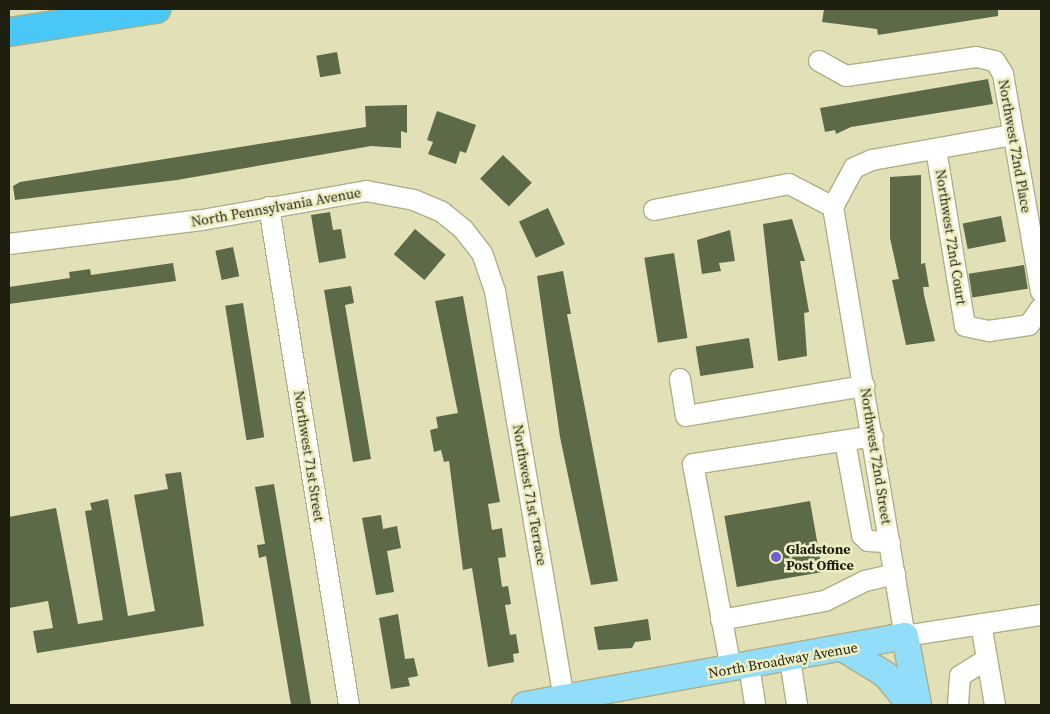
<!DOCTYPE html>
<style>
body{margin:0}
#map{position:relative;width:1050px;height:714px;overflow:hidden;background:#e1e0b7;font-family:"Source Serif 4",serif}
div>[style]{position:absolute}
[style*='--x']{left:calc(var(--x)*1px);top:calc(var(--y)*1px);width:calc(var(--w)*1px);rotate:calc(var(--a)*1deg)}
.building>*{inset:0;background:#5c6a48;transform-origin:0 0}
.roads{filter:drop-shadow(1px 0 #aeae86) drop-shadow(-1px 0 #aeae86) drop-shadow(0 1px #aeae86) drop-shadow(0 -1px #aeae86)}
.minor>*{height:20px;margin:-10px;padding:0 10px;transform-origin:10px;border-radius:10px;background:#fff}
.major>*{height:26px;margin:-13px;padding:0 13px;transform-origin:13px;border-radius:13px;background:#92ddfa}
.highway>*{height:28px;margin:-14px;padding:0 14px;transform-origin:14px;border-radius:14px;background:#49c7f6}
.dots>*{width:14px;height:14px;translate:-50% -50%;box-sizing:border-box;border:2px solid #eeeec4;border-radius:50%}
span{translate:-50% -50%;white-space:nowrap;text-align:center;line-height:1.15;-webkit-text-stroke:5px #eeeec4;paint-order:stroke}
.street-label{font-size:14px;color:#1f1f0f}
.poi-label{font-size:14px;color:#1f1f0f;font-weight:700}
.left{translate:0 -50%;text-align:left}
.frame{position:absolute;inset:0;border:10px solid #1f1f0f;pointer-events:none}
</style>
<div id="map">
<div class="building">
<i style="clip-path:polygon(824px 9px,998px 9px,998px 16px,878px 35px,877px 29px,822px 22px)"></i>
<i style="left:337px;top:52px;width:22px;height:21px;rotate:80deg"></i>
<i style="clip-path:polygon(988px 79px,993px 104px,851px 127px,836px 134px,835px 130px,825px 132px,820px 108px)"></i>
<i style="clip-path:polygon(407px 105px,407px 133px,401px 131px,401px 148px,371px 146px,177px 180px,15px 200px,13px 186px,20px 182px,366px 127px,365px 106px)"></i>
<i style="clip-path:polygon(437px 111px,476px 125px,466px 153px,460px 151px,456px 164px,428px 154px,433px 142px,427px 140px)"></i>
<i style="left:503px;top:155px;width:40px;height:33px;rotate:44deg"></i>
<i style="clip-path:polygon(921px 175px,921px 264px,925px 263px,929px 287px,923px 287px,924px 295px,935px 341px,906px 345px,892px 280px,899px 279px,890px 238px,890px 177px)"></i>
<i style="left:548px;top:208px;width:40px;height:32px;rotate:65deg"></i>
<i style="clip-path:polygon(330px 212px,333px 230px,341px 229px,346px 258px,319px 263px,311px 215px)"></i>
<i style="left:1001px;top:216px;width:26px;height:39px;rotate:79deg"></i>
<i style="clip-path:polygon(792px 219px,805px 261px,800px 261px,809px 312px,804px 313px,807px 356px,778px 361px,763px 224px)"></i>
<i style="left:415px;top:229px;width:40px;height:33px;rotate:40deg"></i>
<i style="clip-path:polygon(730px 230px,735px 261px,719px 263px,721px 271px,702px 274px,697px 240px)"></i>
<i style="left:233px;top:247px;width:30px;height:18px;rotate:78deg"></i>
<i style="left:674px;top:253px;width:86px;height:30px;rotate:81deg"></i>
<i style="clip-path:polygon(173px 263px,176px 281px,9px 304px,9px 287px,70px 278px,69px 272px,90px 269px,91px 275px)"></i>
<i style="left:1024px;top:265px;width:24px;height:56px;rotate:81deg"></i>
<i style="clip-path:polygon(563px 271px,571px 314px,567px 314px,618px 581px,591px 585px,560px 437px,537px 276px)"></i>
<i style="clip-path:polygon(351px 286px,354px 303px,345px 305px,371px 459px,353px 462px,324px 290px)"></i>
<i style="clip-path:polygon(463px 296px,500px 502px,488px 504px,492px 530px,502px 528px,506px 557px,498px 558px,502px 587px,508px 586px,511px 604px,505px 605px,510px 635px,516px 634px,519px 653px,513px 654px,514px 662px,488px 667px,472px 568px,463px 570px,449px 461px,444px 462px,441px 450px,434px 452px,430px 430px,438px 428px,436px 417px,458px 413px,435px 301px)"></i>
<i style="left:243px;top:303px;width:136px;height:18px;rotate:81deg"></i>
<i style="left:749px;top:338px;width:30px;height:54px;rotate:81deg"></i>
<i style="clip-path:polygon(181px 472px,204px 626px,37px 653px,33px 631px,53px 628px,48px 601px,9px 608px,9px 517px,56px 508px,78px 624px,103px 620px,85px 511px,92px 510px,90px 503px,108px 499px,128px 616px,155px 611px,134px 495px,168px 489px,165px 474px)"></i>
<i style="clip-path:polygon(274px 484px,311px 704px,301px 705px,291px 705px,266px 556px,259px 558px,257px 545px,265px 544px,255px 487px)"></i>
<i style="left:810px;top:501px;width:72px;height:87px;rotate:80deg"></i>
<i style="clip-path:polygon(381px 515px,383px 529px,397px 526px,401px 548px,387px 551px,394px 592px,376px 595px,362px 518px)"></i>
<i style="clip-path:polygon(398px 614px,405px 659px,414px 658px,418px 676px,408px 678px,410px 686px,391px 689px,379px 618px)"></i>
<i style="clip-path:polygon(648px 619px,651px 640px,635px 642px,632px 648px,598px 650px,594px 627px)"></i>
</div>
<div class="roads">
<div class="minor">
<i style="--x:819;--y:61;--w:31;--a:29"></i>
<i style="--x:846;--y:76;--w:131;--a:-8.3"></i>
<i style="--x:976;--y:57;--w:19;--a:12"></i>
<i style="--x:995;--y:61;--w:15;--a:58"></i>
<i style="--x:1003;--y:74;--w:221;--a:80.1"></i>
<i style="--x:936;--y:149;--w:179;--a:80.7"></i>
<i style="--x:965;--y:326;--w:25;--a:12"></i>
<i style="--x:989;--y:331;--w:40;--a:-8.5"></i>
<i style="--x:1029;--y:325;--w:21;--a:-55"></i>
<i style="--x:269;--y:207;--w:504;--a:80.87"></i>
<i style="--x:833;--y:207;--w:435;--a:80.5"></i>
<i style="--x:905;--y:636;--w:138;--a:-8.8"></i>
<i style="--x:833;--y:207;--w:44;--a:-61.7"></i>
<i style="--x:854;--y:168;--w:20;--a:-24"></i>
<i style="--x:872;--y:160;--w:142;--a:-10.1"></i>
<i style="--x:654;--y:210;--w:137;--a:-10.9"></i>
<i style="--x:789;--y:184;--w:50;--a:27.6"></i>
<i style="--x:9;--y:244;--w:194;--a:-7.1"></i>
<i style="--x:202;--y:220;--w:167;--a:-10"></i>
<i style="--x:366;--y:191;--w:49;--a:10.6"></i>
<i style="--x:414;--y:200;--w:30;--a:23"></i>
<i style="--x:442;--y:212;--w:27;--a:39"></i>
<i style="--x:463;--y:229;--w:31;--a:52"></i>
<i style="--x:482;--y:253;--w:40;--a:71.1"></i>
<i style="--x:495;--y:291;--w:413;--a:80.4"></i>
<i style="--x:680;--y:379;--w:37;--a:81"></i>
<i style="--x:686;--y:416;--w:181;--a:-9.6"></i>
<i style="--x:845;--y:441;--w:96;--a:79.7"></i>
<i style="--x:862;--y:535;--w:8;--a:45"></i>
<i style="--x:868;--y:541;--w:22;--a:3"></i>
<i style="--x:721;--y:620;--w:106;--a:-10.4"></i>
<i style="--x:825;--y:601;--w:45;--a:-26.6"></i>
<i style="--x:865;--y:581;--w:31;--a:-13"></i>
<i style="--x:981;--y:624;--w:82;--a:80.2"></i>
<i style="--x:790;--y:659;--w:47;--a:81.3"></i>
<i style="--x:749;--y:666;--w:39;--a:81"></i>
<i style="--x:731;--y:669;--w:208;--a:-100.5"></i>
<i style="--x:693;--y:464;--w:182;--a:-8.8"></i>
<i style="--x:958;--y:705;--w:29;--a:-86"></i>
<i style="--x:960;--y:676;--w:32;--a:-32"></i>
</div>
<div class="major">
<i style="--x:844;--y:649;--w:49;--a:31.8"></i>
<i style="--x:886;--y:675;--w:38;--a:51"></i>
<i style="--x:525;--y:705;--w:386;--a:-10.3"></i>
<i style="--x:905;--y:636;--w:70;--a:79.3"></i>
</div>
<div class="highway">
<i style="--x:9;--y:32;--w:149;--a:-8.9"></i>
</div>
</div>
<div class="dots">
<i style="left:776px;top:557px;background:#705cd6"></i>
</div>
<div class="street-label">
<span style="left:1015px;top:146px;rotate:80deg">Northwest 72nd Place</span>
<span style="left:276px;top:207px;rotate:-10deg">North Pennsylvania Avenue</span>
<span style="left:951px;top:237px;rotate:81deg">Northwest 72nd Court</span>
<span style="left:309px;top:456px;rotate:81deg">Northwest 71st Street</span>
<span style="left:876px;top:456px;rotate:81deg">Northwest 72nd Street</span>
<span style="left:530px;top:495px;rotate:80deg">Northwest 71st Terrace</span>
<span style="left:783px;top:660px;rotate:-10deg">North Broadway Avenue</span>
</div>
<div class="poi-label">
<span class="left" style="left:786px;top:557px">Gladstone<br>Post Office</span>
</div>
<div class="frame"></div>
</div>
